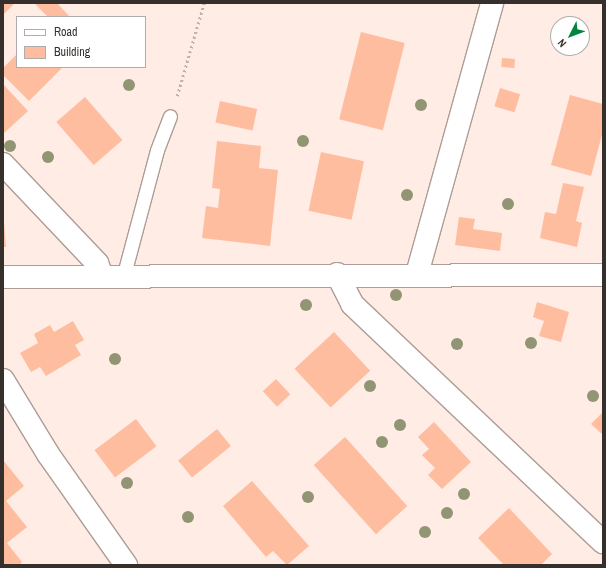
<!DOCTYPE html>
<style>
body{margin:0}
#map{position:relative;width:606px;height:568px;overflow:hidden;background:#feece5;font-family:"Archivo Narrow",sans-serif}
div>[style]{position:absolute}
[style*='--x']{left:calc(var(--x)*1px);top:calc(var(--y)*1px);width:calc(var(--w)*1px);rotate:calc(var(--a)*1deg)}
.building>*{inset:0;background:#ffbda0;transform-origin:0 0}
.path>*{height:2.5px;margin-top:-1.25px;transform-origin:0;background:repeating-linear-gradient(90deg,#bfb1ab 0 2px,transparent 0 5px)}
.roads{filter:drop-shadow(1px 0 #ad9d96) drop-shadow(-1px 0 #ad9d96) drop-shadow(0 1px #ad9d96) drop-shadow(0 -1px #ad9d96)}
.service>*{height:13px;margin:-6.5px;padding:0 6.5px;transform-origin:6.5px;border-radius:6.5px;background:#fff}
.minor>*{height:22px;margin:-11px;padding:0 11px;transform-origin:11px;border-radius:11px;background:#fff}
.trees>*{width:12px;height:12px;margin:-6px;border-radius:50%;background:#929573}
span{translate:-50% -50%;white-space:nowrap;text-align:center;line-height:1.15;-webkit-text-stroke:3.5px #fff;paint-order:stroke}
.frame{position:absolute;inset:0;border:4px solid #36302d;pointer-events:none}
.legend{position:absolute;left:16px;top:16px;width:130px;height:52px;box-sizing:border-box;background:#fff;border:1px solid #afacab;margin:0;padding:5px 7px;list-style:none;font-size:12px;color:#36302d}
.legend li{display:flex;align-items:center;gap:8px;height:20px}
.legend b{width:20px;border:1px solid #afacab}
.north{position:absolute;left:550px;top:16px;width:40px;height:40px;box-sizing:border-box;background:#fff;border:1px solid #afacab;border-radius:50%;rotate:228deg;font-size:11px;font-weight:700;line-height:16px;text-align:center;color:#36302d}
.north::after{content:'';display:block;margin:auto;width:14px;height:18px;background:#01853f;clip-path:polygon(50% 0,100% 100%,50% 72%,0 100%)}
</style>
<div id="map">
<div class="building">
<i style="clip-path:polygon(3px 3px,15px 3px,3px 15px)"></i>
<i style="clip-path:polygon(34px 3px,57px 3px,70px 17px,48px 17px)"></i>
<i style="left:361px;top:32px;width:45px;height:90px;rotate:14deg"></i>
<i style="clip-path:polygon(17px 54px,17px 67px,63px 67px,29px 101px,3px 75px,3px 68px)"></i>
<i style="left:502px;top:58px;width:13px;height:9px;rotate:4deg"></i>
<i style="clip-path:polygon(3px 84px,28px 111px,3px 134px)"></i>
<i style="left:500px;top:88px;width:21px;height:19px;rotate:17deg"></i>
<i style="clip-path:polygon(570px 95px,603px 104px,603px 131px,591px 176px,551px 165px)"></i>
<i style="left:85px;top:97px;width:57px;height:38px;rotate:49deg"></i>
<i style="left:220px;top:101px;width:38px;height:22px;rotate:12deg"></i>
<i style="clip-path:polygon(217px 141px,261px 146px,259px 168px,278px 170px,270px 246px,202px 238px,206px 206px,218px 208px,220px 189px,212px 188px)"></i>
<i style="left:321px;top:152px;width:44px;height:60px;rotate:12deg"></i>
<i style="clip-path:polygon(563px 183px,584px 187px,576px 221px,582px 223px,577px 247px,540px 238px,545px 212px,556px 214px)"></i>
<i style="clip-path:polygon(459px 217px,475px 219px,473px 229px,502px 233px,500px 251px,455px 245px)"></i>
<i style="clip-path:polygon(3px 222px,4px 222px,6px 247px,3px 247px)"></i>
<i style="clip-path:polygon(537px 302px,569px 312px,561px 342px,539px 336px,544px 321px,533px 317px)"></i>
<i style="clip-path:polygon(73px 321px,84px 340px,75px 345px,81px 355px,46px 376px,40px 367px,31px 372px,20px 353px,38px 343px,34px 334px,50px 325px,54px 332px)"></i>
<i style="left:334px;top:332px;width:53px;height:54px;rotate:47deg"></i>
<i style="left:276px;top:379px;width:21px;height:18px;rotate:47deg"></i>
<i style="clip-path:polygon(603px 412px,603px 435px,591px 424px)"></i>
<i style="left:136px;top:419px;width:34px;height:52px;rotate:53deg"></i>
<i style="clip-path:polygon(434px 422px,471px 462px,442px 489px,428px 475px,435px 468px,422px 455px,429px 449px,418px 437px)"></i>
<i style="left:217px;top:429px;width:22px;height:50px;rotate:51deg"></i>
<i style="left:345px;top:437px;width:93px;height:42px;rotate:48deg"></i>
<i style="clip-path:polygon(3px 460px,24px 486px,6px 501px,27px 527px,7px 543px,22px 562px,19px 565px,3px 565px)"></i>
<i style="clip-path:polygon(252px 481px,309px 546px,287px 565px,273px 551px,266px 557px,223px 506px)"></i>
<i style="clip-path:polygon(509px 508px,552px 554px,541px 565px,504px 565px,478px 538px)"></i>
</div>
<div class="path">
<i style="--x:177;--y:96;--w:97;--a:-73.8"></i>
</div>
<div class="roads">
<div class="service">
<i style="--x:124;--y:274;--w:128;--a:-75.1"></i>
<i style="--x:157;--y:150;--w:36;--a:-69"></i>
</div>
<div class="minor">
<i style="--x:3;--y:164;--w:137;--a:46.5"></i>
<i style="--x:97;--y:263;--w:14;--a:69"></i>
<i style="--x:337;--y:274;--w:34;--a:63"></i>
<i style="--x:352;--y:304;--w:346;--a:43.5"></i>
<i style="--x:417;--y:274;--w:281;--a:-74.5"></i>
<i style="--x:3;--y:277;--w:600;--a:-0.19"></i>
<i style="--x:3;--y:380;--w:87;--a:58.7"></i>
<i style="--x:48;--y:454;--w:136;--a:54.9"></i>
</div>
</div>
<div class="trees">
<i style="left:129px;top:85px"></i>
<i style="left:421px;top:105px"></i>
<i style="left:303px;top:141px"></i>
<i style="left:10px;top:146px"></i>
<i style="left:48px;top:157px"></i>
<i style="left:407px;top:195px"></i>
<i style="left:508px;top:204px"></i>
<i style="left:396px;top:295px"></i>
<i style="left:306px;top:305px"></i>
<i style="left:531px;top:343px"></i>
<i style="left:457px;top:344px"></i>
<i style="left:115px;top:359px"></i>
<i style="left:370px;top:386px"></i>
<i style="left:593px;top:396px"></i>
<i style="left:400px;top:425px"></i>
<i style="left:382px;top:442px"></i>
<i style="left:127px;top:483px"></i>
<i style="left:464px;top:494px"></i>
<i style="left:308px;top:497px"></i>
<i style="left:447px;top:513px"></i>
<i style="left:188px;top:517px"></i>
<i style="left:425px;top:532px"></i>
</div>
<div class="frame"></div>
<ul class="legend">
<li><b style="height:5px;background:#fff"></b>Road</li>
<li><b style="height:11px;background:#ffbda0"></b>Building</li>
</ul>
<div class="north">N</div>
</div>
